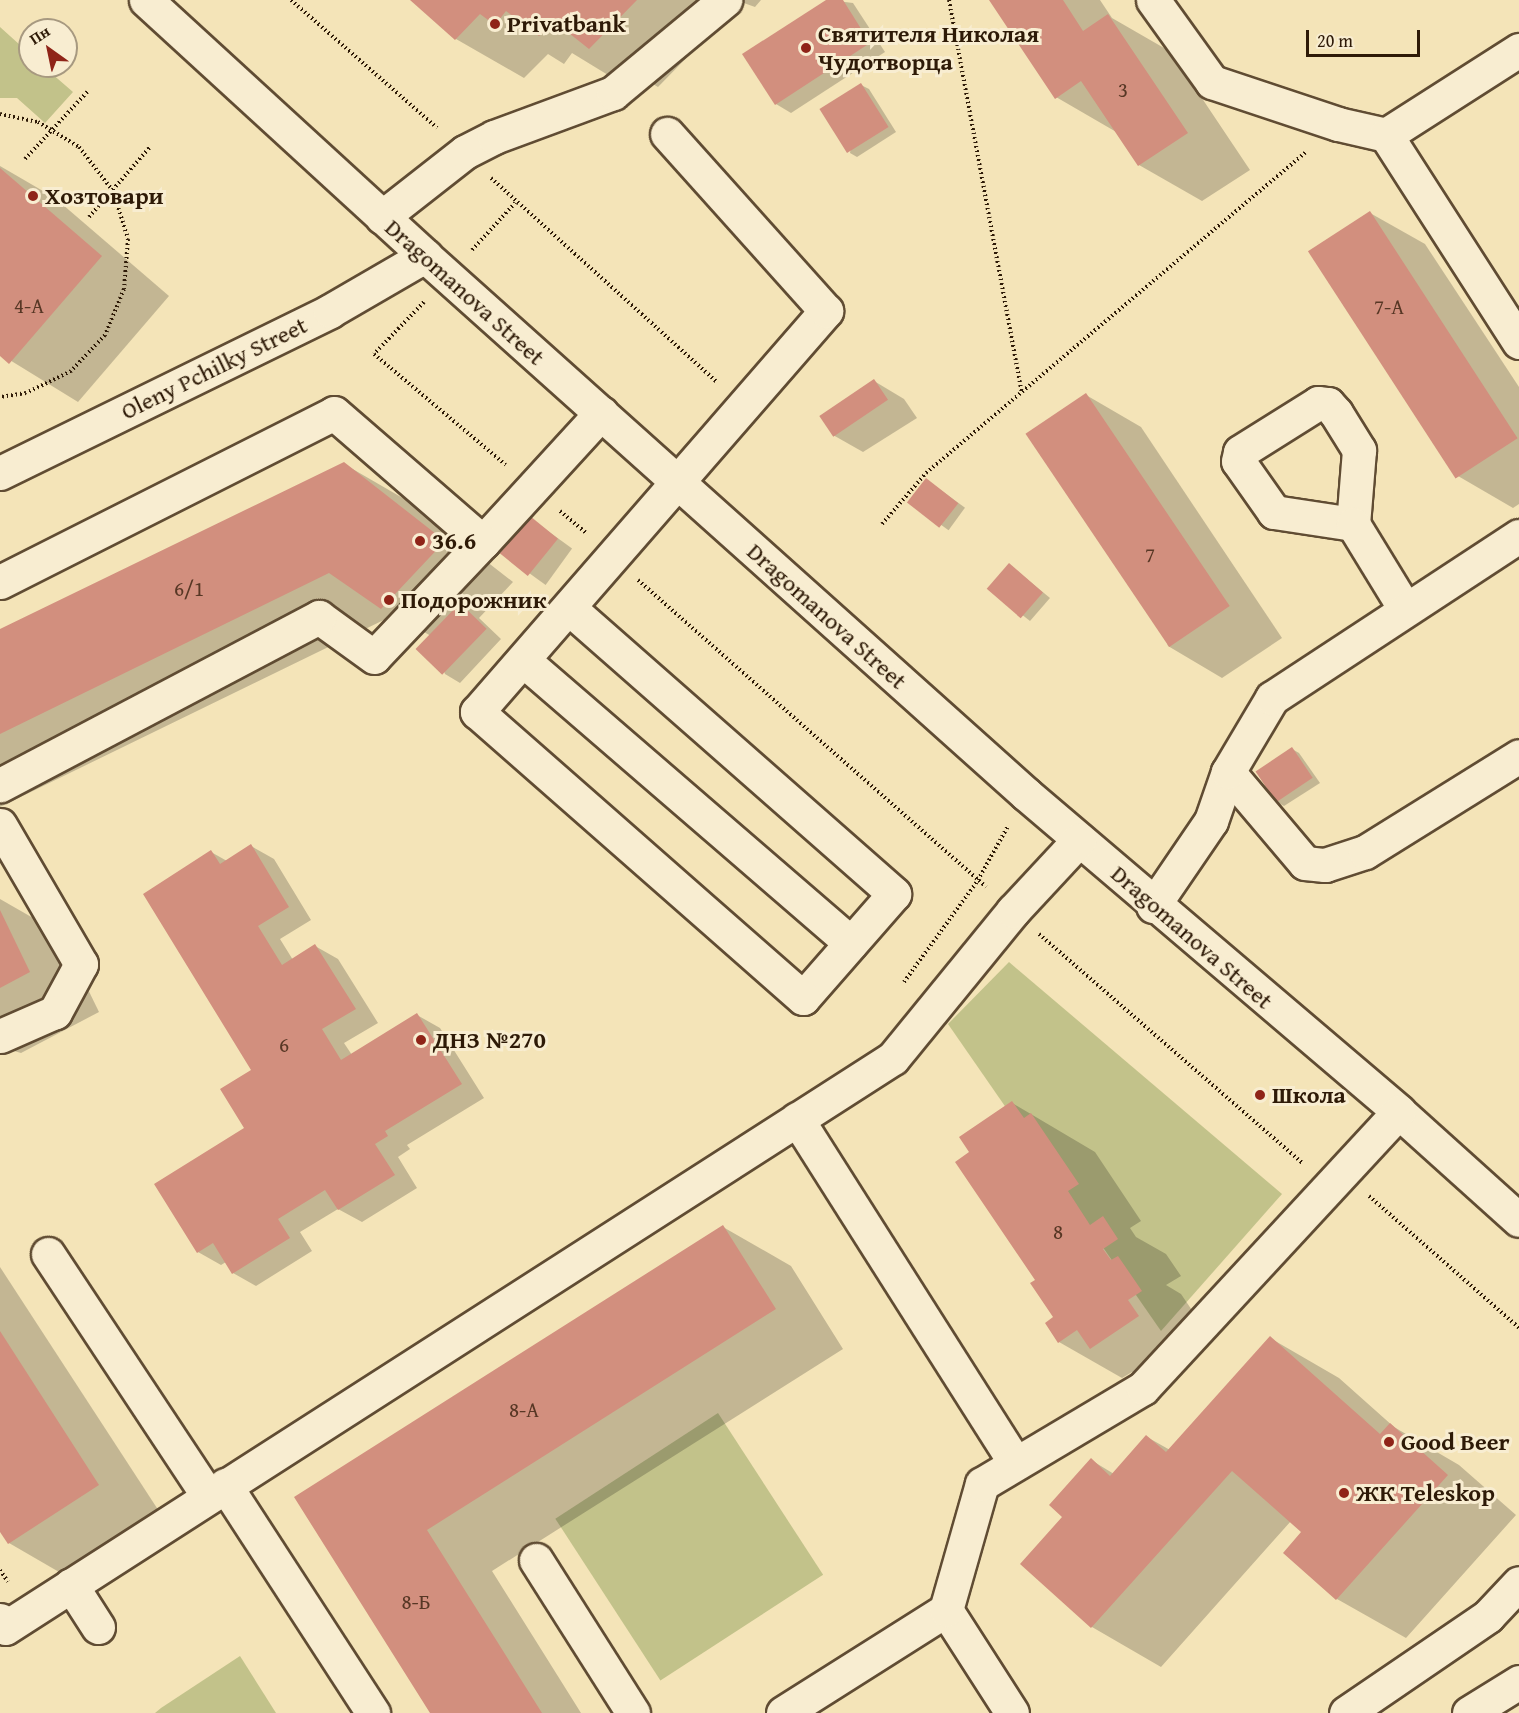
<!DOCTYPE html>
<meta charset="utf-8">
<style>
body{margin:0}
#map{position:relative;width:1519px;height:1713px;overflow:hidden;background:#f4e4b8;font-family:"Gentium Book Plus",serif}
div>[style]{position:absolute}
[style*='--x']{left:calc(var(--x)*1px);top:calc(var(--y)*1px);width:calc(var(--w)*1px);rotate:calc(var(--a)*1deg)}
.green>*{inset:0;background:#c2c28a;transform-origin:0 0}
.shadow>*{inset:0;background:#0003;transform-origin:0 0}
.building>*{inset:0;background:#d28f7e;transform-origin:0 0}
.path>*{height:4px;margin-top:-2px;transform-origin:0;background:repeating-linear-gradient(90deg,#2e1a07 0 1.5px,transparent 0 4.5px)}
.roads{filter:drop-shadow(2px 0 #604c33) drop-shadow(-2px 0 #604c33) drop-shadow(0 2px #604c33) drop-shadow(0 -2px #604c33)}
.minor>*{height:33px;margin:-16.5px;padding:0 16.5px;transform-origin:16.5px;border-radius:16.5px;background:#f8edd1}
.dots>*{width:16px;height:16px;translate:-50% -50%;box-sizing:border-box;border:3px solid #f8edd1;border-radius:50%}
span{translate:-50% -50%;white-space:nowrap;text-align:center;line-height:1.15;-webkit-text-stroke:6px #f8edd1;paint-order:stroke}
.number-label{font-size:21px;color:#573725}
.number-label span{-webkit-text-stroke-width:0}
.poi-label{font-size:24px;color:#2e1a07;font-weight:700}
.left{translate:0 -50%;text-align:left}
.street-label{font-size:24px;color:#2e1a07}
.north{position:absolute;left:18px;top:18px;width:60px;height:60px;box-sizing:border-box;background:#f8edd1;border:2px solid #a79980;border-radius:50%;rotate:327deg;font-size:16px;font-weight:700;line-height:24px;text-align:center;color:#2e1a07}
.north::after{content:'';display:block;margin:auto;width:21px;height:27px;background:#8f2418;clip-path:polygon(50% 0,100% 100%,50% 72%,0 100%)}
.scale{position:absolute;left:1306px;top:30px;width:114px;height:27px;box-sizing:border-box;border:3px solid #2e1a07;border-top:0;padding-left:8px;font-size:18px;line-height:21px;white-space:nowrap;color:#2e1a07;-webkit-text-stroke:4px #f8edd1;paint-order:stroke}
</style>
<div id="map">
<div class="green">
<i style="clip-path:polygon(0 27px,30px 54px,30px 66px,43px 66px,73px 92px,45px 123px,17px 98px,0 98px)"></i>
<i style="clip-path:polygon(1009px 962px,1282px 1194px,1161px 1331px,948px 1024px)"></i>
<i style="left:718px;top:1413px;width:193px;height:194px;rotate:57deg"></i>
<i style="clip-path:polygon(240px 1656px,276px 1713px,155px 1713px,161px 1708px)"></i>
</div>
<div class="shadow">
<i style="clip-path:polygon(412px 0,761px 0,755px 7px,741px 2px,658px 87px,620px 65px,608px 75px,572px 53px,564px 64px,548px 54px,524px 78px,456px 39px)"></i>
<i style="clip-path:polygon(829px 0,853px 3px,885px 52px,791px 113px,776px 104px)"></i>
<i style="clip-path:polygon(991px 0,1100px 0,1112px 18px,1171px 52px,1250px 170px,1202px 201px,1139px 165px,1118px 133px,1056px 97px)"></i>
<i style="clip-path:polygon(861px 85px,869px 89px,896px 132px,857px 157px,850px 153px)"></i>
<i style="clip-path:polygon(0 166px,55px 198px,169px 296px,78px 402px,0 354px)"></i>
<i style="clip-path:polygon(1370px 213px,1425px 244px,1519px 387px,1519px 504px,1513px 508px,1458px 476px,1311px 253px)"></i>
<i style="clip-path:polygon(874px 381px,904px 399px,917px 418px,863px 452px,833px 435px)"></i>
<i style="clip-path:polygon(1086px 395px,1141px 427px,1282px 638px,1222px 678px,1168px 646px)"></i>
<i style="clip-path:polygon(344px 464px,413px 504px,513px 582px,479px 618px,501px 639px,460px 683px,445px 674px,431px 636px,394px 615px,0 807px,0 633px)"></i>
<i style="left:927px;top:480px;width:47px;height:28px;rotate:36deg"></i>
<i style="left:530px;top:518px;width:52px;height:45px;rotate:36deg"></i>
<i style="clip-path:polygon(1016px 570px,1050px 598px,1030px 621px,989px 589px)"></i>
<i style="clip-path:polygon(1292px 749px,1299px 753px,1320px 783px,1284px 806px,1277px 802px)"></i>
<i style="clip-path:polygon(251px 846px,274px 859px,311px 920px,280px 939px,293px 960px,315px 946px,338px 959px,378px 1023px,344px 1043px,352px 1055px,417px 1015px,440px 1028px,484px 1098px,407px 1145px,410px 1149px,398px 1157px,417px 1188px,362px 1222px,338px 1209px,300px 1232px,312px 1251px,256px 1286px,233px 1273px,226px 1262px,221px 1265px,198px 1252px,246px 1128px,253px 1070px,211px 852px,227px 861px)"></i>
<i style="clip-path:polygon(0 899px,61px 934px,99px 1012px,21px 1053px,0 1047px)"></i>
<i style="clip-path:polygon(1012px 1103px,1095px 1152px,1141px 1221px,1130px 1228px,1136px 1237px,1166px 1254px,1181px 1276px,1166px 1285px,1181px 1294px,1204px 1328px,1191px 1337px,1201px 1352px,1154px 1385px,1132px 1372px,1122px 1378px,1059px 1342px,1056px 1317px,971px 1153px)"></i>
<i style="clip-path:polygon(723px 1227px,791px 1266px,843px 1349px,492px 1571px,581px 1713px,431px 1713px,348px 1580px)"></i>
<i style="clip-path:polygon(0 1267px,168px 1525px,78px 1583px,9px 1543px,0 1529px)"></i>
<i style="clip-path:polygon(1270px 1338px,1339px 1378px,1394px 1427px,1459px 1465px,1516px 1515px,1406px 1638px,1337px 1599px,1303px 1532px,1291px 1521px,1161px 1667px,1092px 1627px,1022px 1564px,1065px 1516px,1091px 1460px,1114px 1474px,1147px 1437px,1170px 1450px)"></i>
</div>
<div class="building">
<i style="clip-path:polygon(410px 0,637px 0,589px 49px,555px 22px,539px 36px,506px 11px,495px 25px,480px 14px,455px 40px)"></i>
<i style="clip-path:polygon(826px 0,843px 0,870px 43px,775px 105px,742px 54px)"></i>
<i style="clip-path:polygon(989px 0,1063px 0,1083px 31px,1108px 14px,1188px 133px,1138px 166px,1081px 81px,1055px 99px)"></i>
<i style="left:861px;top:83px;width:52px;height:49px;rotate:58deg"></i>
<i style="clip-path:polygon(0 168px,102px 256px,9px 364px,0 356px)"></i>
<i style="left:1370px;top:211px;width:271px;height:74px;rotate:57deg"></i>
<i style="left:874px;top:379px;width:25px;height:66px;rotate:56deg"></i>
<i style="left:1086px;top:393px;width:257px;height:73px;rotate:56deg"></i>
<i style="clip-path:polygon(344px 462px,445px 541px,381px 609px,329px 573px,0 734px,0 629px)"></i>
<i style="left:926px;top:478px;width:41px;height:31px;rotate:38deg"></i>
<i style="left:530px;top:516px;width:36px;height:48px;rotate:39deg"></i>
<i style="left:1009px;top:563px;width:45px;height:34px;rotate:41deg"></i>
<i style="left:460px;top:603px;width:37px;height:64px;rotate:44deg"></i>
<i style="left:1292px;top:747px;width:37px;height:44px;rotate:56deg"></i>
<i style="clip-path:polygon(251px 844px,289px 907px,258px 926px,282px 965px,315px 944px,356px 1009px,322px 1029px,341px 1060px,417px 1013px,462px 1084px,385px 1131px,388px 1136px,375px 1144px,395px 1175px,338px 1210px,325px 1190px,278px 1219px,290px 1238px,232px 1274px,213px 1243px,197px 1253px,154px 1184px,244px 1128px,220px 1089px,251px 1070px,143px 894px,211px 850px,220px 864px)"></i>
<i style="clip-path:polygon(0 910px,30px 972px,0 988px)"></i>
<i style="clip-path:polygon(1012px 1101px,1024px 1118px,1031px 1113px,1079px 1184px,1068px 1191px,1090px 1225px,1103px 1216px,1118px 1239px,1103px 1249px,1111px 1260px,1118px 1256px,1142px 1291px,1128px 1300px,1139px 1316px,1090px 1349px,1077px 1330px,1058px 1343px,1045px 1323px,1053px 1317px,1030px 1283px,1035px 1280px,955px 1162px,969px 1152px,959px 1137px)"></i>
<i style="clip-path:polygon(723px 1225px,776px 1309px,427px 1530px,542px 1713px,430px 1713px,294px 1497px)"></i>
<i style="clip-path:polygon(0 1331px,99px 1485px,8px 1544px,0 1532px)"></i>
<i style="clip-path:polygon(1270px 1336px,1380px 1434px,1390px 1423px,1448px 1475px,1336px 1600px,1283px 1553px,1301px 1532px,1232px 1471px,1091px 1628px,1020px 1564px,1062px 1517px,1049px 1505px,1091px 1458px,1110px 1476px,1146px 1435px,1166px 1452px)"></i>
</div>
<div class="path">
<i style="--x:291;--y:0;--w:194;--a:41.2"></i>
<i style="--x:949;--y:0;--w:400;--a:79.5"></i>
<i style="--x:0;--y:114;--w:39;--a:12"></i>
<i style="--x:38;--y:122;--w:48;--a:31.4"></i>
<i style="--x:79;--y:147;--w:56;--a:52.3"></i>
<i style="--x:113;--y:191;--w:50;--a:72.6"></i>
<i style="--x:128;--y:239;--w:50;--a:94.6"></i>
<i style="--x:124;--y:289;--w:50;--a:112.4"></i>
<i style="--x:105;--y:335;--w:50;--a:133.4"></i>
<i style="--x:71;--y:371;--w:50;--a:153.9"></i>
<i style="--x:26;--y:393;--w:26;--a:171"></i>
<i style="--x:25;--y:159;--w:94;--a:-47.2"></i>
<i style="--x:491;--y:178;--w:304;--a:42.1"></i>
<i style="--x:89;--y:217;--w:94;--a:-48.9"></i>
<i style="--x:472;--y:250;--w:64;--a:-47.5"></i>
<i style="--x:424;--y:302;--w:72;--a:133.9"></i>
<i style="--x:374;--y:354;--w:172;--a:40.1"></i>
<i style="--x:560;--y:511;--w:34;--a:40"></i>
<i style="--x:882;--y:524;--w:67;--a:-49.2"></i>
<i style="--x:926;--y:473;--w:499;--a:-40.2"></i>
<i style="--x:638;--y:580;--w:464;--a:41.4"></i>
<i style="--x:1039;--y:934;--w:349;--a:41"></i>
<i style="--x:904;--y:982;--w:126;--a:-54"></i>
<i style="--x:978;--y:880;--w:62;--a:-60.9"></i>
<i style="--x:1369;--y:1196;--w:200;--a:41.3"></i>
<i style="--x:0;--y:1570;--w:14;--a:56"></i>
</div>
<div class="roads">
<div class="minor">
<i style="--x:146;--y:0;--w:379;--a:42.5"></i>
<i style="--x:425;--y:256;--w:807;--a:41.83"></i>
<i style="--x:1026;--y:794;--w:490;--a:40.4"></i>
<i style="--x:1399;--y:1112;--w:161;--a:42"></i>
<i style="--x:1153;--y:0;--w:101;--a:54.3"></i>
<i style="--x:1212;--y:82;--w:133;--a:18.4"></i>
<i style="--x:1338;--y:124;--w:49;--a:12.9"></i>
<i style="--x:1386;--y:135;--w:246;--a:57.3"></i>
<i style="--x:1386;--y:135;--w:158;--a:-32.6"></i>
<i style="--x:382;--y:217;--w:105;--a:-38.1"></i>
<i style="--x:465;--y:152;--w:33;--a:-27"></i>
<i style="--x:494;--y:137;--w:127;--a:-20.3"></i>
<i style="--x:613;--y:93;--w:146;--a:-39.7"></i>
<i style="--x:1318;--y:403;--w:10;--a:6"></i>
<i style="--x:1328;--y:404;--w:12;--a:48"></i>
<i style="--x:1336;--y:413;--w:44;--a:58.1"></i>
<i style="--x:1359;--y:450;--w:74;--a:94.6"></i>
<i style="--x:1353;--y:524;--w:80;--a:-171.4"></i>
<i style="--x:1274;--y:512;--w:62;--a:-125.2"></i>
<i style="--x:1238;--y:461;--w:9;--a:-77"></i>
<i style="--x:1240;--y:452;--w:92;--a:-32.1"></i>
<i style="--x:0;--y:473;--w:368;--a:-26.1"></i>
<i style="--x:330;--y:311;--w:110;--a:-30.1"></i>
<i style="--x:1353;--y:524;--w:100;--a:58.5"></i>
<i style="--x:483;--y:542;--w:175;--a:-47.5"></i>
<i style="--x:0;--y:582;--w:374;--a:-26.8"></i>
<i style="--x:334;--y:413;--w:197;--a:40.9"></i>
<i style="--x:483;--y:542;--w:158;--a:133.5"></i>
<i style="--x:374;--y:657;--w:68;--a:-144"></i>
<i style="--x:319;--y:617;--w:361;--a:152.2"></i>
<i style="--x:569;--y:608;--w:433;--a:41.3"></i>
<i style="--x:894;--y:894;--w:138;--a:131.2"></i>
<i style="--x:803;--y:998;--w:434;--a:-138.7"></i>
<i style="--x:477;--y:712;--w:532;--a:-48.97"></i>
<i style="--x:826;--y:311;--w:238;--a:-131.9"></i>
<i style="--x:523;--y:660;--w:433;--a:40.8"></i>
<i style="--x:1228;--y:772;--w:119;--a:49.8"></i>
<i style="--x:1305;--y:863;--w:20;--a:6"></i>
<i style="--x:1325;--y:865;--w:42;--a:-18"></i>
<i style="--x:1365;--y:852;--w:181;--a:-31.9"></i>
<i style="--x:0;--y:825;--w:161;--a:59.8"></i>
<i style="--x:81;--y:964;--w:55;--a:118.4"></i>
<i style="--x:55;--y:1012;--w:60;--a:156.4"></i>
<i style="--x:1153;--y:906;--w:103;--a:-55.7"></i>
<i style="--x:1211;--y:821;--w:52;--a:-70.9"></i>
<i style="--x:1228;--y:772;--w:86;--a:-59.3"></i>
<i style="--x:1272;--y:698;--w:295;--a:-33.3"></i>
<i style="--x:797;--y:1119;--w:407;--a:57.6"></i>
<i style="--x:48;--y:1254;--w:290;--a:56.5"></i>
<i style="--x:225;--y:1485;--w:272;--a:57"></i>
<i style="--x:536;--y:1560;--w:181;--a:57.6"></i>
<i style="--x:71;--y:1585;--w:50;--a:57.3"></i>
<i style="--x:946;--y:1610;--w:122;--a:57.3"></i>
<i style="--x:0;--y:1620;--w:9;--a:58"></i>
<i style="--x:5;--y:1628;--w:1055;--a:-32.7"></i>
<i style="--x:893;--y:1058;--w:190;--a:-50.8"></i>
<i style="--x:1013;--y:911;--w:97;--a:-47.1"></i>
<i style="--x:783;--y:1713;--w:193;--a:-32.3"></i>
<i style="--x:946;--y:1610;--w:131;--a:-74.1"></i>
<i style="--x:982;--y:1484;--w:187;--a:-30.8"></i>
<i style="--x:1143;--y:1388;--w:376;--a:-47.2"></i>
<i style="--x:1346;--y:1713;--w:172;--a:-34.3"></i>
<i style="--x:1488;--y:1616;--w:45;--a:-46.8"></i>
<i style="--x:1469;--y:1713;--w:59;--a:-31.8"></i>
</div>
</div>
<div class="dots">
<i style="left:495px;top:24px;background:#8f2418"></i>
<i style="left:806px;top:48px;background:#8f2418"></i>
<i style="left:33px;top:196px;background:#8f2418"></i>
<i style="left:420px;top:541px;background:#8f2418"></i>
<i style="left:389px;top:600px;background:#8f2418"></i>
<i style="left:421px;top:1040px;background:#8f2418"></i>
<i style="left:1260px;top:1095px;background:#8f2418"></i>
<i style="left:1389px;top:1442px;background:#8f2418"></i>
<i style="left:1344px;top:1493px;background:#8f2418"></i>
</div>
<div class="number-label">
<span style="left:1123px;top:90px">3</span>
<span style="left:29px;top:306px">4-А</span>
<span style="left:1389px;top:307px">7-А</span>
<span style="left:1150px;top:555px">7</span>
<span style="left:189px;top:589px">6/1</span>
<span style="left:284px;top:1045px">6</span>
<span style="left:1058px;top:1232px">8</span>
<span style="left:524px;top:1410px">8-А</span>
<span style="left:416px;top:1602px">8-Б</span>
</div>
<div class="poi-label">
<span class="left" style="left:507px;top:24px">Privatbank</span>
<span class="left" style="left:818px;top:48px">Святителя Николая<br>Чудотворца</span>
<span class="left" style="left:45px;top:196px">Хозтовари</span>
<span class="left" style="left:432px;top:541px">36.6</span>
<span class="left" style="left:401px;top:600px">Подорожник</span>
<span class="left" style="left:433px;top:1040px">ДНЗ №270</span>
<span class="left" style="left:1272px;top:1095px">Школа</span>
<span class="left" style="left:1401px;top:1442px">Good Beer</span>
<span class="left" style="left:1356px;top:1493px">ЖК Teleskop</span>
</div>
<div class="street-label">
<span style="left:465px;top:292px;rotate:42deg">Dragomanova Street</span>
<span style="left:214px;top:368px;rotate:-26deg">Oleny Pchilky Street</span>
<span style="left:827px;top:616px;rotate:42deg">Dragomanova Street</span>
<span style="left:1192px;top:937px;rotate:41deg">Dragomanova Street</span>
</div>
<div class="north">Пн</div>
<div class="scale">20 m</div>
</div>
